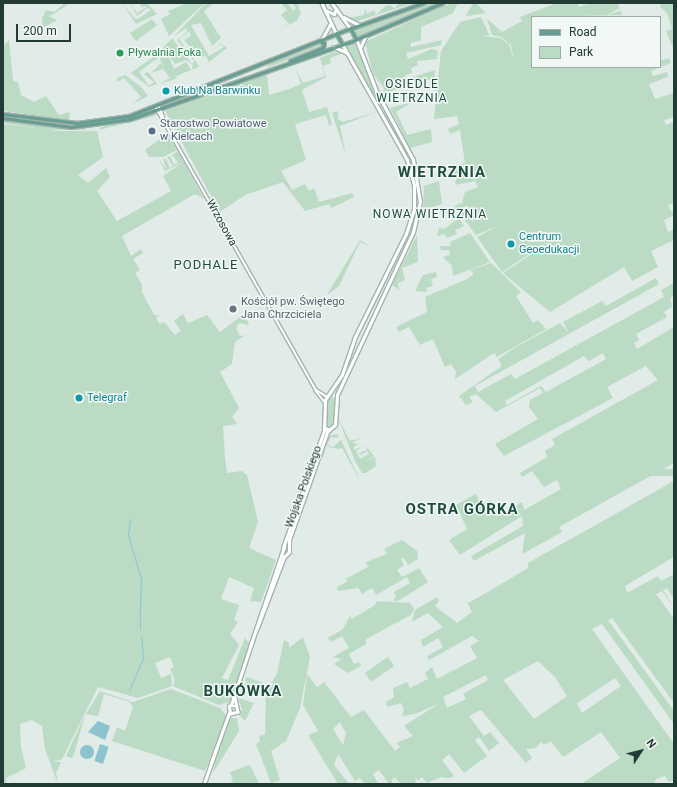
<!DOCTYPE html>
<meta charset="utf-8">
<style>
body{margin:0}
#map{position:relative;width:677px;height:787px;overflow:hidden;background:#e1ebe7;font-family:Roboto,sans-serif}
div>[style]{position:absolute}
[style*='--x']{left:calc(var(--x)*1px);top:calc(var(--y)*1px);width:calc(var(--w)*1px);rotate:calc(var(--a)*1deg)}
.green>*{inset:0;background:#bbdbc4;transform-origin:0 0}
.water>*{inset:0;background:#8cc3ce;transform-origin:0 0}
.round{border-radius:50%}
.stream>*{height:1px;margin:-0.5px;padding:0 0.5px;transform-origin:0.5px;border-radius:0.5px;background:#8cc3ce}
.roads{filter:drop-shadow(1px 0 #a4b3ae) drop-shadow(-1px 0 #a4b3ae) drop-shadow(0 1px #a4b3ae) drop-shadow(0 -1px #a4b3ae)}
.tertiary>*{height:2px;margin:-1px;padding:0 1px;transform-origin:1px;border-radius:1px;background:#fff}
.secondary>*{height:2.5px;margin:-1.25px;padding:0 1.25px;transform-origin:1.25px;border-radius:1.25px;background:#fff}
.primary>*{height:3px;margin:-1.5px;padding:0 1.5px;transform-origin:1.5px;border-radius:1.5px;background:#689e91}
.dots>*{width:11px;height:11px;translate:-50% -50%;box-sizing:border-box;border:2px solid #f1f8f5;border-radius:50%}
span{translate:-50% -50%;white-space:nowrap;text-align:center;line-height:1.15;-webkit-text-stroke:3px #f1f8f5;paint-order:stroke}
.leisure-label{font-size:11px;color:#27864d}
.left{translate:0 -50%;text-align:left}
.culture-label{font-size:11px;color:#0d838f}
.service-label{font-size:11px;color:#4e5e75}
.street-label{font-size:11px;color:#223b34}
.worship-label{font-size:11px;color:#5b616d}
.neighbourhood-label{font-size:12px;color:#1f4c41;letter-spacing:1px}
.quarter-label{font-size:13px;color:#1f4c41;letter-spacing:1px}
.district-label{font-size:15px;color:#1f4c41;font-weight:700;letter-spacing:1px}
.frame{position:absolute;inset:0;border:4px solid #223b34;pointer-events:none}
.legend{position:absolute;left:531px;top:16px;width:130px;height:52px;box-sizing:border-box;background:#f1f8f5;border:1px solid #9eaca8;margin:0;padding:5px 7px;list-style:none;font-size:12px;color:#223b34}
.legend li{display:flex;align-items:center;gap:8px;height:20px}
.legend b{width:20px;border:1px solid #9eaca8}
.north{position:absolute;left:621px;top:731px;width:40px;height:40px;-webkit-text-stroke:3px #f1f8f5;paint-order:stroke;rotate:54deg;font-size:11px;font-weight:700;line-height:16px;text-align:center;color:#223b34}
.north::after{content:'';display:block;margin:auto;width:14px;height:18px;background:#223b34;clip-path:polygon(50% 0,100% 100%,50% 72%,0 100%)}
.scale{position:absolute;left:16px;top:24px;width:55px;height:18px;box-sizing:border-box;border:2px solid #223b34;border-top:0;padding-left:5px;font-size:12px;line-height:14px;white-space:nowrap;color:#223b34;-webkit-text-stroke:3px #f1f8f5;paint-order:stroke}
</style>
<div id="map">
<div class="green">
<i style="clip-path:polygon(65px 3px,70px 3px,52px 15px,48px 16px,57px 20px,43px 28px,42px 19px,46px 10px,54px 12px)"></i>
<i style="clip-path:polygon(122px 3px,136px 20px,151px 10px,147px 8px,137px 16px,130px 3px,137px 13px,148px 6px,141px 7px,140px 3px,147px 3px,157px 14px,136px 24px)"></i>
<i style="clip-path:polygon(188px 3px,205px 3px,169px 36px,161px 19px,170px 14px,168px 11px)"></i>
<i style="clip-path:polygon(206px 3px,214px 3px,204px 11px,221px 38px,212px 46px,201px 23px,191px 25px,209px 56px,224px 47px,221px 44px,211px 51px,221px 43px,227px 48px,209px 62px,201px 48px,205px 56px,199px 58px,184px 40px,191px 36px,190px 31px,179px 39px,194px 59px,193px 60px,177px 40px,187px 32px,186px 28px,172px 38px,192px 64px,195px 60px,199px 67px,192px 69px,193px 65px,186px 60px,175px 64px,168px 55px,174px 69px,186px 62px,191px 70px,174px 77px,178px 78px,159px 84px,172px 78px,159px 84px,170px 78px,163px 69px,151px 73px,161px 63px,164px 67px,157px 54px)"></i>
<i style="clip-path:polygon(281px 3px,287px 3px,294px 11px,296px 7px,291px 3px,297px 3px,301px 13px,296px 22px,291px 20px,295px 22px,279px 29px,289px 24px,281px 15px,287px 10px)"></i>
<i style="clip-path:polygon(399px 3px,413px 3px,355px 22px,348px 18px,364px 15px,365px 9px,367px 14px,374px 10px,376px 15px,384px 7px,389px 5px,395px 8px)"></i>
<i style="clip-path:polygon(426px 3px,439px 3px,358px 37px,352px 29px)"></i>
<i style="clip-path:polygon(451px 3px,458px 3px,453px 13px,421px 27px,421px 40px,411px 43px,411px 47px,442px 40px,441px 45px,406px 53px,408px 59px,432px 49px,438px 51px,437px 59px,417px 61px,418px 65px,411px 68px,412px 73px,405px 75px,407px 79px,435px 70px,434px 78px,382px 94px,384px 88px,373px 74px,365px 42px,432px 11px,434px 14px,433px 11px)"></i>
<i style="clip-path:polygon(473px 3px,476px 3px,486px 13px,466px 16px)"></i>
<i style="clip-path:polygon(557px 3px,577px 3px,579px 7px,590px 3px,617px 3px,620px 8px,607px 15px,621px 11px,622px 15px,532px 17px,532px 67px,660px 67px,660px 61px,669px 58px,671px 63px,651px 71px,653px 76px,667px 72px,668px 77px,649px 84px,655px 99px,674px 93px,674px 117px,664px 120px,666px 125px,674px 122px,674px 202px,668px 206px,674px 215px,664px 220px,668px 232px,673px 230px,674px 240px,651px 251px,658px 267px,632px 281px,624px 267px,550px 312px,503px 273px,533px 253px,555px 237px,502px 272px,477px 237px,498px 226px,476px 235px,460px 214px,469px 210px,468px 206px,457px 210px,454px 206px,462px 203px,465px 192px,478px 187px,475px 181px,455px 185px,457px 175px,445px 167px,465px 163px,460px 130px,450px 134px,448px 129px,459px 124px,457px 116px,434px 119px,441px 51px,460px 22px,481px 17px,490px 36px,487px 35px,483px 36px,500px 38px,509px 44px,514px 61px,511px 45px,501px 37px,492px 35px,487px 19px,502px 32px,522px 21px,520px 17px)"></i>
<i style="clip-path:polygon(662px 3px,674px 3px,674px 50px,666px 31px,672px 29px,667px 13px,660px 7px)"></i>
<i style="clip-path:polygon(152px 19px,157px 25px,136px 41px,130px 33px)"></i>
<i style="clip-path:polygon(9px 40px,13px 81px,18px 82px,21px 95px,34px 102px,46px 96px,59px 115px,70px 112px,69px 120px,3px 111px,3px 46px)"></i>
<i style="clip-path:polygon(320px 42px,322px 48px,266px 68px,270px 63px)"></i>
<i style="clip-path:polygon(356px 44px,380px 103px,379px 107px,345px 48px)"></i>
<i style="clip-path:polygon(334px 52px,344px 53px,330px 58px,331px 63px,323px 66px,326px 77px,302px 90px,309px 112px,327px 107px,332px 124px,329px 126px,326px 115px,295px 124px,306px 160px,281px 171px,292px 190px,305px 184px,309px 191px,314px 188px,319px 202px,352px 193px,354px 197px,331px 208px,329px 204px,305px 211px,283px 182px,245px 195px,217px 214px,217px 207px,165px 111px,262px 75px,267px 76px,269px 95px,289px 89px,301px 84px,296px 70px,303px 83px,325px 76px,320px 58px)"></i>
<i style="clip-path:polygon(156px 55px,159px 63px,156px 59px,139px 72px,149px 86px,154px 82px,144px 74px,151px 70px,148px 72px,157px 84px,149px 87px,131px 73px)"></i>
<i style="clip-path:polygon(125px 75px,141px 87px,148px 96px,132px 104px,141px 97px,124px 78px,117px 82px,117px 78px)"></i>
<i style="clip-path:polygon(412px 102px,396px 112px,407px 135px,431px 129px,432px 142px,410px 148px,390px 108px)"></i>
<i style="clip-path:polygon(338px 111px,338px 119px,343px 122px,376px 112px,340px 126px,346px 155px,332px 113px)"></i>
<i style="clip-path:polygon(385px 112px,410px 156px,417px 177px,382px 113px)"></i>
<i style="clip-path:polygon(154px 114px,158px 115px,99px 130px,101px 127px)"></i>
<i style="clip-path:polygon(3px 120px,60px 128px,97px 130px,48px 130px,3px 123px)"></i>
<i style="clip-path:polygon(3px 124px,57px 131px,97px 131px,103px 157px,78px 175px,88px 183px,106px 168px,110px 177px,97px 191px,117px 221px,171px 191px,163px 176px,183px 162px,165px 171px,158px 158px,167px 170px,163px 159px,166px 159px,170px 168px,173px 166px,167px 157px,170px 156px,174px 165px,178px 163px,172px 155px,178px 151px,204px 199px,195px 194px,122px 236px,131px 256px,141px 249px,143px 253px,133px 259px,140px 270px,135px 273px,142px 284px,142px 292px,154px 315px,159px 316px,156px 318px,160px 324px,164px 322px,175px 335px,181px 331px,174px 321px,183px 314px,188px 323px,207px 315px,220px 332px,248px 311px,251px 314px,240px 319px,247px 320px,249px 325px,239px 323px,236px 328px,240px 336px,245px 335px,235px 342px,232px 364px,220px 372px,239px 408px,232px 417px,237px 424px,223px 426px,225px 457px,227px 473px,242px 471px,247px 475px,258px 522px,249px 548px,276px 560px,261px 602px,250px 601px,254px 588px,229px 577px,221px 599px,239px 605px,234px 620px,238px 622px,230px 634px,239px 645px,222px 678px,228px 680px,245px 638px,249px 643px,246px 652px,250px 644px,233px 701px,219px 705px,173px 686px,175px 680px,170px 669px,174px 667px,170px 657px,155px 663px,161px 678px,171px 674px,172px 686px,138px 698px,98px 687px,62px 759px,53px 762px,61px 762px,56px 773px,58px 784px,45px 749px,42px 726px,32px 720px,20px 724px,21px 747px,26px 768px,6px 778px,7px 784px,3px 784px)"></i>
<i style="clip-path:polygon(167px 134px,177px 150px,163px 157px,149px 157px,145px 150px)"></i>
<i style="clip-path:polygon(439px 181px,442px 204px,423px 210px,424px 186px)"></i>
<i style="clip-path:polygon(415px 191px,416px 216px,412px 230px,357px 341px,409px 229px)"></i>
<i style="clip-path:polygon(459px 218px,464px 226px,455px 230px,457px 234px,447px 238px,445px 234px,437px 236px,439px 228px,444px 229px)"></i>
<i style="clip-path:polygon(470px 233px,490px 262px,453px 276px,452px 266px,443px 257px,450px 255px,449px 250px,441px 250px,440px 246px,451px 246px,450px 242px)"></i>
<i style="clip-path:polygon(417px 235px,418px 262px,402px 268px,405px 280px,398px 283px,399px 290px,392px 285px)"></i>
<i style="clip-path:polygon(360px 240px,370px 247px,360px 242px,339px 286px,327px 295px)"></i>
<i style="clip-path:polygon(491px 263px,521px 292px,516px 296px,533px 323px,538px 320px,546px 329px,497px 357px,494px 353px,455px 379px,456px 371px,451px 364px,445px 367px,433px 339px,420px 345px,409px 327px,399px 332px,396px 327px,427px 312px,425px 297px,467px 279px,474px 274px,470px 270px)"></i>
<i style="clip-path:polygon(436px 272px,437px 277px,431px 279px,433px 286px,426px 288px,427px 292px,415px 291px,423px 275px)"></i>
<i style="clip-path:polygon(evenodd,656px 278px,659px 284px,475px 386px,478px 392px,511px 374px,515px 379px,664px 297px,661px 290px,674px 283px,674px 296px,670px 298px,672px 307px,664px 312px,667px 317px,636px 334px,639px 340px,634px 343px,637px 349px,674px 327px,674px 463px,559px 527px,562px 532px,522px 554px,525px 533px,474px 561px,471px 556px,523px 526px,522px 516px,460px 555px,449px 540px,467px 529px,456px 505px,476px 494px,481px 505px,491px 500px,500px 515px,522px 502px,524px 510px,561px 489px,557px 480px,544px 487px,532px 471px,522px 477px,520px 473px,547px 457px,545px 451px,555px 445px,552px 439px,658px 380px,646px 366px,607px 387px,613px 398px,504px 456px,495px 444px,538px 419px,529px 407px,530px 400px,543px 393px,540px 388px,496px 412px,476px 394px,469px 397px,473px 402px,466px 405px,459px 396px,502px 366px,498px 359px,518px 346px,560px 323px,569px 333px,563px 322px,602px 301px,606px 306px,656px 278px,603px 353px,606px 359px,546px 392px,541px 386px,507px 405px,505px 401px,584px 356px,589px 361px,603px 353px)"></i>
<i style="clip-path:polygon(332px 396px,335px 401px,334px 424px,328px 428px,326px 401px)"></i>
<i style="clip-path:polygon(338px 418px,350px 441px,361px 438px,352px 443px,358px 444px,353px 447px,355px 450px,364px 445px,356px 451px,360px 459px,369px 454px,368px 451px,360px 455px,359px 453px,367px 450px,367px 447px,374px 456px,365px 461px,375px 457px,376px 466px,366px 473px,362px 473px,355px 461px)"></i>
<i style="clip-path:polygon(337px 434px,339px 438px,331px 437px,327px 445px,333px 447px,341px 440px,358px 476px,359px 473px,358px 477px,342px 448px,337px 449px,326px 446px,323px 458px,321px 457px,328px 436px)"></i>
<i style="left:674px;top:469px;width:7px;height:73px;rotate:90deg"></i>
<i style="clip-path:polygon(evenodd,674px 481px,674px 557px,625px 586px,627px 593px,658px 576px,661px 581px,674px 574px,674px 599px,667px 588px,663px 590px,674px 607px,662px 591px,656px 594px,674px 619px,674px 703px,612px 618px,608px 620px,674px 711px,674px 724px,602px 624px,592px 629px,674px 744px,674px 780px,669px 782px,665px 776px,656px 779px,654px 784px,581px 784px,620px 758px,601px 732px,563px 757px,551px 741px,544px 745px,541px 742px,536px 748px,526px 749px,532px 758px,526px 763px,481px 710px,469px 716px,484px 736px,490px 732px,499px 743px,489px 751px,479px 737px,475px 740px,487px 756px,464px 773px,449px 754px,442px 760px,454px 776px,449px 778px,441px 777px,427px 783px,422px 777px,418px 781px,415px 776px,416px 782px,411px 784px,401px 784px,395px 778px,391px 780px,393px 784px,389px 784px,379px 770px,373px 774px,378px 783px,365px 784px,360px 778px,355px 781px,338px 754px,334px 765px,349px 784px,338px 784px,308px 735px,318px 731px,303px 705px,307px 674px,317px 687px,324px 682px,351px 717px,364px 710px,395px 751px,400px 747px,396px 743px,413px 736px,404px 726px,440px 703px,415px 714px,402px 716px,404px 709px,401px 703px,387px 707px,386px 702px,394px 697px,393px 688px,407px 682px,410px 688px,428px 679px,425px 673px,432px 667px,437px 679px,477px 658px,470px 646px,479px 641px,472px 636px,429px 660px,427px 656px,443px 647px,438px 638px,423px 647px,421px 640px,443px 627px,428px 613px,412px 622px,415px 610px,437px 597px,439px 601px,435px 606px,457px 623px,472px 612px,465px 598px,468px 603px,486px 593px,528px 568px,528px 563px,674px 481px,538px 661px,555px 677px,567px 696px,534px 719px,503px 680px,538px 661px,674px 481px,486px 675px,488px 680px,463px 694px,466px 699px,447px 708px,443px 697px,486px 675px,674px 481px,615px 678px,621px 686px,582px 713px,577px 703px,615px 678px,674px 481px,340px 722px,346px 733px,343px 745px,333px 729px,340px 722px)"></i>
<i style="clip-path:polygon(402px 540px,417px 551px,418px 559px,408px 565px,404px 558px,401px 559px,404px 565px,397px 570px,402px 577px,419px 568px,428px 582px,398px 601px,393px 601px,396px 597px,394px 592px,410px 583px,407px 577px,376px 595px,372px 588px,362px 594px,358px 588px,338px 591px,337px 587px,348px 581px,345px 579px,368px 567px,366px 562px,387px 554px,384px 549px)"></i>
<i style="clip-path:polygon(377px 601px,410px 603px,414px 609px,411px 615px,366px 639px,366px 644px,349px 654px,354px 664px,359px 662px,361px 666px,348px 673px,334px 664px,341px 659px,333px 657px,349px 648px,342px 636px,331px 642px,328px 638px,343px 629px,350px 616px,352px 619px,375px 605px)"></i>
<i style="clip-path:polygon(303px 637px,310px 657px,300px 708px,286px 741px,271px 751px,280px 780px,271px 783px,256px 744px,260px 741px,259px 736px,265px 734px,266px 692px,277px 674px,284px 640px,289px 643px,289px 648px)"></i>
<i style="left:388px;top:657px;width:11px;height:28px;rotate:56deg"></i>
<i style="left:246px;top:677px;width:18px;height:9px;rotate:19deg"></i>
<i style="clip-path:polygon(171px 689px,220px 708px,227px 717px,205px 771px,112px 741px,117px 727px,125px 731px,133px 707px,130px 702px,104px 694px,98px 716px,86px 714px,100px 691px,133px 702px)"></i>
<i style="clip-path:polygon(238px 698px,254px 703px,245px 721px,240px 716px,242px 709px)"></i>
<i style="clip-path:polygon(85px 715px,74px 754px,72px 758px,66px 756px)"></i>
<i style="clip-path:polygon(230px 718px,237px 718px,239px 731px,213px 773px,220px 740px)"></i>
<i style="clip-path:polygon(250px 765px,259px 784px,228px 784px,233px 782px,230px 772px)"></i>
</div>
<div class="water">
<i style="clip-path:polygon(98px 721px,110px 726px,105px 740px,88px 732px)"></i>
<i style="left:100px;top:744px;width:9px;height:18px;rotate:18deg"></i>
<i class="round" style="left:80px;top:745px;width:14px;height:14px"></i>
</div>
<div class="stream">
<i style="--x:130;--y:519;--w:16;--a:97"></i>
<i style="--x:128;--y:535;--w:46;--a:73.5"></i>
<i style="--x:141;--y:579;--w:38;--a:92"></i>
<i style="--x:140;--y:619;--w:9;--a:90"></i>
<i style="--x:129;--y:690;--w:35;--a:-66"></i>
<i style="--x:143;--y:658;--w:21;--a:-95"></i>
</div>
<div class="roads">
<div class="tertiary">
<i style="--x:158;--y:105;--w:13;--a:67"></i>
<i style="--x:155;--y:106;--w:325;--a:60.5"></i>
<i style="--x:315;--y:389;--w:14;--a:34"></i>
<i style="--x:315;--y:390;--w:16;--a:52"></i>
</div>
<div class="secondary">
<i style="--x:322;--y:3;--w:33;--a:65"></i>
<i style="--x:332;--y:3;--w:31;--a:54"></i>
<i style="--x:327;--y:11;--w:8;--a:23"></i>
<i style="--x:334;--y:14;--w:5;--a:-68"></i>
<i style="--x:344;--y:17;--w:17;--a:28"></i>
<i style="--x:322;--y:39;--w:18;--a:-61"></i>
<i style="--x:334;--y:47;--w:13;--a:23"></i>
<i style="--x:360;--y:48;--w:14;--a:-65"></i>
<i style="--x:324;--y:427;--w:6;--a:31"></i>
<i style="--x:329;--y:430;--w:8;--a:-40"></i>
<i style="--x:335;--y:425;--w:30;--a:-86"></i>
<i style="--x:337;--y:395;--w:180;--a:-65"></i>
<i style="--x:413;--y:232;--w:31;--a:-77"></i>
<i style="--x:420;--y:202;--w:43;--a:-99.5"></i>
<i style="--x:413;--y:160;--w:78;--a:-118.2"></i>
<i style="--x:376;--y:91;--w:56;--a:-111"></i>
<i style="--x:283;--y:548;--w:124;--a:-70.7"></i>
<i style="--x:324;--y:431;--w:31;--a:-88"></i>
<i style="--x:325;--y:400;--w:30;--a:-56"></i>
<i style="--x:342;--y:375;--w:40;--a:-71.1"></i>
<i style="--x:355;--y:337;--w:115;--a:-63.7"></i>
<i style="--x:406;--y:234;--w:26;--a:-72"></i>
<i style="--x:414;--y:209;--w:24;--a:-90"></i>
<i style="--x:414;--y:185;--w:26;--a:-106"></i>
<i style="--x:407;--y:160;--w:133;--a:-119.3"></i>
<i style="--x:257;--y:628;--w:76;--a:-69.2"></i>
<i style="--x:284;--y:557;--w:7;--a:-45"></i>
<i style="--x:289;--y:552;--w:12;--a:-90"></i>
<i style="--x:289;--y:540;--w:117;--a:-70.5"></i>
<i style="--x:250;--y:647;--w:106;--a:-71.2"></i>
<i style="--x:235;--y:698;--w:14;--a:78"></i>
<i style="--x:238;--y:712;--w:8;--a:166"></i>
<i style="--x:230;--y:714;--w:8;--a:-97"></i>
<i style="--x:229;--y:706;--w:8;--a:0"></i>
<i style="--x:231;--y:705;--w:67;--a:-71.8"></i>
<i style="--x:211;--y:763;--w:53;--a:-70.2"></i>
<i style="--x:204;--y:784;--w:39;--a:-71"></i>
</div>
<div class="primary">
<i style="--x:350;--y:28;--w:13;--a:61"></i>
<i style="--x:336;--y:33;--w:13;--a:61"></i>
<i style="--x:290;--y:61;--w:35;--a:-22"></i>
<i style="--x:323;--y:48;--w:5;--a:-79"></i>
<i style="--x:324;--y:43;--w:5;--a:-158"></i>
<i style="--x:3;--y:114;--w:75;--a:6.9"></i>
<i style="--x:77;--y:123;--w:52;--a:-7.7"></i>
<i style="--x:129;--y:116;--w:233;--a:-21.6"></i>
<i style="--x:346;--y:30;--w:82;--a:-19.3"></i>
<i style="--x:3;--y:118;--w:69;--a:7.5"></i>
<i style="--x:71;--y:127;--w:60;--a:-7.7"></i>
<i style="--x:130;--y:119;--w:238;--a:-19.3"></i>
<i style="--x:355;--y:40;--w:95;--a:-23"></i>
</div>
</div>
<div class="dots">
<i style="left:120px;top:53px;background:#2e9e5b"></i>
<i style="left:166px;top:91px;background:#0f9aa8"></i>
<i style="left:152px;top:131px;background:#5c6f8a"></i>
<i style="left:511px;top:244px;background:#0f9aa8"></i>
<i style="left:233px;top:309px;background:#6b7280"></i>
<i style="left:79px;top:398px;background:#0f9aa8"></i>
</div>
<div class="leisure-label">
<span class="left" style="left:128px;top:53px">Pływalnia Foka</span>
</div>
<div class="culture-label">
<span class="left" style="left:174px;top:91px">Klub Na Barwinku</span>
<span class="left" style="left:519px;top:244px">Centrum<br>Geoedukacji</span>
<span class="left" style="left:87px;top:398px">Telegraf</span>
</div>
<div class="service-label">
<span class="left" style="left:160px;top:131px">Starostwo Powiatowe<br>w Kielcach</span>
</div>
<div class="street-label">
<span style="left:221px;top:223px;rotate:61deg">Wrzosowa</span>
<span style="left:304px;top:487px;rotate:-70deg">Wojska Polskiego</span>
</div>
<div class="worship-label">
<span class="left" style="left:241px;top:309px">Kościół pw. Świętego<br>Jana Chrzciciela</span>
</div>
<div class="neighbourhood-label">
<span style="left:412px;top:92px">OSIEDLE<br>WIETRZNIA</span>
<span style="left:430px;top:215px">NOWA WIETRZNIA</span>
</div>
<div class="quarter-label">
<span style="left:206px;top:265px">PODHALE</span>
</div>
<div class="district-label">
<span style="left:442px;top:173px">WIETRZNIA</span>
<span style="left:462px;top:510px">OSTRA GÓRKA</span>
<span style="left:243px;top:692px">BUKÓWKA</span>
</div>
<div class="frame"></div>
<ul class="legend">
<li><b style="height:5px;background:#689e91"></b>Road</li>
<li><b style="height:11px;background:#bbdbc4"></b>Park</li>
</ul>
<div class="north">N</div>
<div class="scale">200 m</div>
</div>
